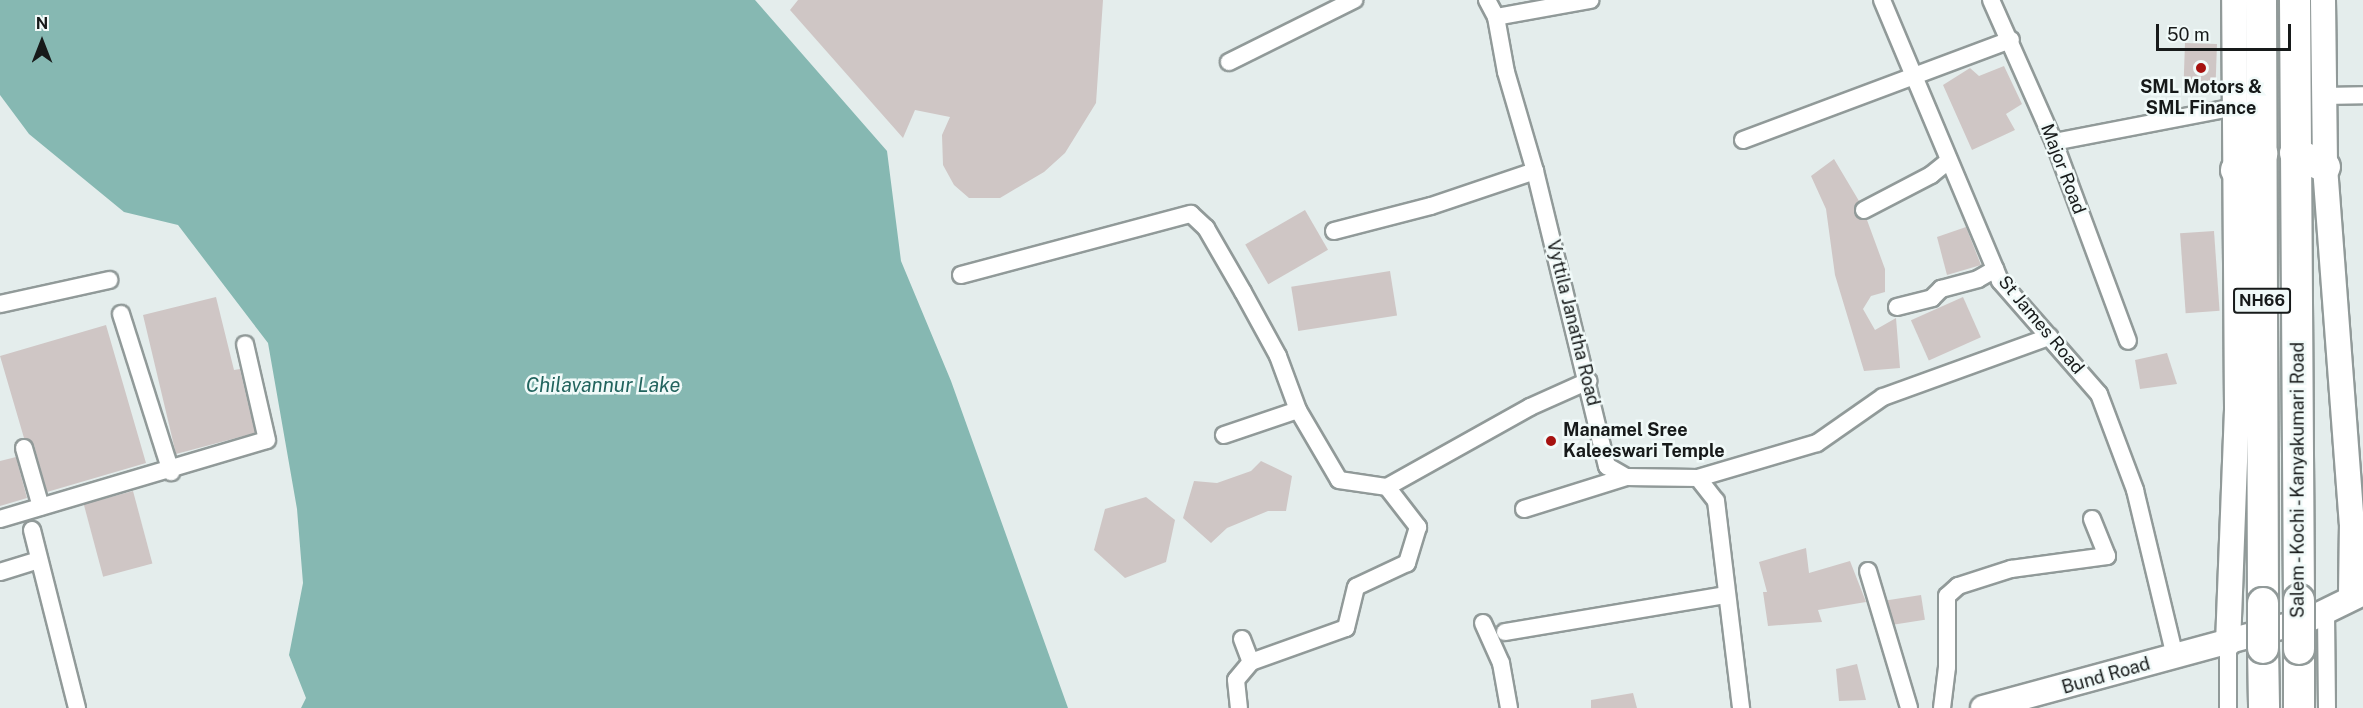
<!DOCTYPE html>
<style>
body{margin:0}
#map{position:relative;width:2363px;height:708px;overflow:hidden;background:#e4edec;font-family:"Public Sans",sans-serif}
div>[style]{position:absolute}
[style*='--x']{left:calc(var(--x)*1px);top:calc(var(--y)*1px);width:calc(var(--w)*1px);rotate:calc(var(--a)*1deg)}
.water>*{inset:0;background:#86b8b2}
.building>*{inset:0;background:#cfc6c5;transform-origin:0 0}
.roads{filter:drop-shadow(2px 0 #919a99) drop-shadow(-2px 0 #919a99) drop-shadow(0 2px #919a99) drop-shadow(0 -2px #919a99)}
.street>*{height:16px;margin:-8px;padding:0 8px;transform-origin:8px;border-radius:8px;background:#fff}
.secondary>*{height:24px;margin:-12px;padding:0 12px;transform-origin:12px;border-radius:12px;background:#fff}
.highway>*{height:30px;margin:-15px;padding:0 15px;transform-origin:15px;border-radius:15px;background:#fff}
.bridges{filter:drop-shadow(2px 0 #919a99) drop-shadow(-2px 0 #919a99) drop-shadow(0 2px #919a99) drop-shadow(0 -2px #919a99)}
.highway-bridge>*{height:30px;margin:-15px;padding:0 15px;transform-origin:15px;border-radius:15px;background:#fff}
.dots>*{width:16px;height:16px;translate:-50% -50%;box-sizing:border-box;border:3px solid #f1faf9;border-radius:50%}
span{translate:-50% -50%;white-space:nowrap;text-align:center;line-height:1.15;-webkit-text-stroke:5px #f1faf9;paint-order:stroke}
.shield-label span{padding:2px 4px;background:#f1faf9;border:2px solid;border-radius:4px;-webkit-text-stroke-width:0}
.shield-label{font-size:16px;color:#171a1a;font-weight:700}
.poi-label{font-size:18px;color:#171a1a;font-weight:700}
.left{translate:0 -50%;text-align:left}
.street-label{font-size:18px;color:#171a1a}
.water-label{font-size:20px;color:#22645e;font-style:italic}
.north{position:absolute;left:12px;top:12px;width:60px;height:60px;-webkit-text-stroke:4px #f1faf9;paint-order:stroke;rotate:0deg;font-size:16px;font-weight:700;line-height:24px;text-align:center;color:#171a1a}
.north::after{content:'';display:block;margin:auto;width:21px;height:27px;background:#171a1a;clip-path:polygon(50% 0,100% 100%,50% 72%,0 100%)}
.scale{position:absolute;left:2156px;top:24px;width:135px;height:27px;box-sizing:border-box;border:3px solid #171a1a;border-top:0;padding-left:8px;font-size:18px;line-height:21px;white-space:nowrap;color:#171a1a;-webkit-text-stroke:4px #f1faf9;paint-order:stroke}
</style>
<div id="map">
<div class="water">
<i style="clip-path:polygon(0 0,755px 0,887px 151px,901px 261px,951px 381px,1068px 708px,301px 708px,306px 698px,289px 655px,303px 583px,297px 509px,268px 343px,178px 225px,124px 212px,29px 134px,0 95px)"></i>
</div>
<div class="building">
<i style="clip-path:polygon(798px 0,1103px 0,1096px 103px,1065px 153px,1044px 172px,1000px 198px,969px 198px,954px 185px,943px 165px,942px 135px,950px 117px,915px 110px,903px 138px,790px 10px)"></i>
<i style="left:2185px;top:43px;width:32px;height:50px;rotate:2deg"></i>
<i style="clip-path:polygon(2004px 66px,2022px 104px,2006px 114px,2015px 130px,1972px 150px,1943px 85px,1970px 68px,1979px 76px)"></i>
<i style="clip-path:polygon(1834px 159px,1859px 201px,1854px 214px,1867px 220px,1885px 269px,1885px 292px,1871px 296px,1863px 309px,1875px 330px,1896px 318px,1900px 368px,1864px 371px,1835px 275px,1826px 209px,1811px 176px)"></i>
<i style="left:1305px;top:210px;width:46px;height:69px;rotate:60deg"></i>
<i style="clip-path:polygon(1966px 227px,1981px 265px,1947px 275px,1937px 237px)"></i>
<i style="left:2214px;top:231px;width:80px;height:34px;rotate:86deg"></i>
<i style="left:1390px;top:271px;width:45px;height:100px;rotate:81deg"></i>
<i style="clip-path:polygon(216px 297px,234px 370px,240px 369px,255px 433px,176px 454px,143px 315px)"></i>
<i style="left:1963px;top:297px;width:44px;height:57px;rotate:66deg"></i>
<i style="clip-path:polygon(106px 325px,146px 463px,47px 492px,34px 445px,24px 438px,0 356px)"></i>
<i style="clip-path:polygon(2167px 353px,2177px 384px,2140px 389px,2135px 360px)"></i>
<i style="clip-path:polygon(16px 457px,27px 498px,0 506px,0 461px)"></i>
<i style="clip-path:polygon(1261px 461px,1292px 476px,1286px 511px,1268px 511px,1227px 528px,1211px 543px,1183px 518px,1194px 481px,1217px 483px,1251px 471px)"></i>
<i style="left:133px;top:491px;width:75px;height:51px;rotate:75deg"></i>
<i style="clip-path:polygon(1146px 497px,1175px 520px,1166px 562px,1125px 578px,1094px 550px,1105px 509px)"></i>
<i style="clip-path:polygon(1806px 548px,1809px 573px,1850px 561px,1866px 602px,1818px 610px,1822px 622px,1768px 626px,1763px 592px,1767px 592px,1759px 562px)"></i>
<i style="left:1921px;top:595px;width:25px;height:34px;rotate:81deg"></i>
<i style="clip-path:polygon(1857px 664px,1866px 700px,1839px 701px,1836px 669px)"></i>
<i style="clip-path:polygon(1633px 693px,1637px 708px,1591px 708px,1591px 700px)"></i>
</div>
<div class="roads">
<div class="street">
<i style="--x:1487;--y:0;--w:19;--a:62"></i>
<i style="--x:1496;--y:17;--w:56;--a:79.7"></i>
<i style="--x:1506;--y:72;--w:103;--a:73.7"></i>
<i style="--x:1535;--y:171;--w:304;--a:76.3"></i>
<i style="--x:1607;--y:466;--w:22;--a:30"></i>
<i style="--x:1626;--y:477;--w:72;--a:0.8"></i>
<i style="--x:1698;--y:478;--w:29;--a:52"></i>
<i style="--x:1716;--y:501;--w:209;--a:83.1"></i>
<i style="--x:1882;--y:0;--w:305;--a:67.2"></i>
<i style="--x:2000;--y:281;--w:150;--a:48.8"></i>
<i style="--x:2099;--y:394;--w:103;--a:69.4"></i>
<i style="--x:2135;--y:490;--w:172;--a:76.5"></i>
<i style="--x:1991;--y:0;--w:155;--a:66.1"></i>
<i style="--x:2054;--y:142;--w:212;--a:69.6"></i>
<i style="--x:1496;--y:17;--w:96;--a:-10.3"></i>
<i style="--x:1229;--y:62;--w:140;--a:-26.4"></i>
<i style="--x:2324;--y:96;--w:39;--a:-1"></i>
<i style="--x:1743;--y:140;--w:286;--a:-20.5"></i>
<i style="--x:2054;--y:142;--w:184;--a:-10.9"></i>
<i style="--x:1864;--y:210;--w:76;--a:-27.6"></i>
<i style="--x:1931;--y:175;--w:22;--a:-39"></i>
<i style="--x:1334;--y:231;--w:100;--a:-14.5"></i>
<i style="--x:1431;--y:206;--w:110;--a:-18.6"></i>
<i style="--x:961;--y:275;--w:238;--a:-14.9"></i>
<i style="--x:1191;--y:214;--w:21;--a:43"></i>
<i style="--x:1206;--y:228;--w:74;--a:60"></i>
<i style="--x:1243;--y:292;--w:73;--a:61.3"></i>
<i style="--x:1278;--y:356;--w:58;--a:69.7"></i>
<i style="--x:1298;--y:410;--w:81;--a:59.6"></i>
<i style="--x:1339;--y:480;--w:49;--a:8.3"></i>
<i style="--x:1387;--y:487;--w:51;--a:52.2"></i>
<i style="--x:1418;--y:527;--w:38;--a:107"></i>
<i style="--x:1407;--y:563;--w:56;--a:154.8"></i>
<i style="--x:1356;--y:587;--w:42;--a:103.7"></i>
<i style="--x:1346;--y:628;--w:101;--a:160.3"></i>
<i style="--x:1251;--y:662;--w:23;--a:130"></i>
<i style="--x:1236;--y:680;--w:28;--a:84"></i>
<i style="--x:0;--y:304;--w:112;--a:-12.4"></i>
<i style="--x:1897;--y:307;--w:36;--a:-14"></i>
<i style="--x:1932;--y:298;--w:13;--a:-45"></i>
<i style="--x:1941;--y:289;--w:38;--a:-15"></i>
<i style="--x:1978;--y:279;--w:20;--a:-30"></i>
<i style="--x:121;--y:314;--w:166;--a:72.4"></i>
<i style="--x:1224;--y:435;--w:78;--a:-18.7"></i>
<i style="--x:24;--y:448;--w:61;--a:73.9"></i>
<i style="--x:1698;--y:478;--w:124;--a:-16.4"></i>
<i style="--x:1817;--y:443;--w:80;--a:-34.9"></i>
<i style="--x:1883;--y:397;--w:177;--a:-19.9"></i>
<i style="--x:1387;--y:487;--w:164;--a:-29.2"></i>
<i style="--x:1530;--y:407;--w:64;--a:-24.1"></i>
<i style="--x:1524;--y:509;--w:107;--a:-17.4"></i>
<i style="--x:0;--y:519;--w:278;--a:-16.5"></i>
<i style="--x:267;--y:440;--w:98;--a:-102.9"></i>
<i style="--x:32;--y:530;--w:184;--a:75.8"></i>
<i style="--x:1868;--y:571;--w:143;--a:73.3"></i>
<i style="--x:0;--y:572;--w:41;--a:-17.1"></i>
<i style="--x:2326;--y:613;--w:95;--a:89.4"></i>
<i style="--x:1483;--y:623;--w:44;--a:65.8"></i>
<i style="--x:1501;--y:663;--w:46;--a:79.9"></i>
<i style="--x:1505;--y:632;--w:224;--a:-9.5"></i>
<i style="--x:1242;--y:639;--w:25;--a:69"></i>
<i style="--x:1942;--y:708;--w:41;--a:-83"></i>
<i style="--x:1947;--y:667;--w:71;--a:-90"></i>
<i style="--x:1947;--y:596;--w:15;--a:-42"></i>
<i style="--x:1958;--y:586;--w:56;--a:-17.8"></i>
<i style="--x:2011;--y:569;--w:97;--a:-7.7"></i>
<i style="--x:2107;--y:556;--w:40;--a:-112"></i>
<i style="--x:2228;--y:708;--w:64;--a:-90"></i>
</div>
<div class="secondary">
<i style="--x:2323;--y:0;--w:167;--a:89.3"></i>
<i style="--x:2325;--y:167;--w:357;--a:85.7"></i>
<i style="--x:2352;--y:523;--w:74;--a:90.8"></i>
<i style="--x:2228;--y:644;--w:237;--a:-87.8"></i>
<i style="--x:2237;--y:407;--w:407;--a:-90.4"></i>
<i style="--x:1983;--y:708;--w:337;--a:-15.2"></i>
<i style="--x:2308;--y:620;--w:61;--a:-26.1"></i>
</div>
<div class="highway">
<i style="--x:2261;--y:0;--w:603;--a:89.81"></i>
<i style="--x:2295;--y:0;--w:600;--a:89.62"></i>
<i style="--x:2295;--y:153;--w:33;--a:25"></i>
<i style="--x:2236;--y:170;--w:31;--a:-32"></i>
<i style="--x:2263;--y:648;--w:60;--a:89"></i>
<i style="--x:2299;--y:649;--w:59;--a:90"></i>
</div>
</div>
<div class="bridges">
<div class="highway-bridge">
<i style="--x:2263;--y:603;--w:45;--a:90"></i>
<i style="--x:2299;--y:649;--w:49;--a:-90"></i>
</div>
</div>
<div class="dots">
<i style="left:2201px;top:68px;background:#a61210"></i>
<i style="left:1551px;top:441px;background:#a61210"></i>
</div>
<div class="shield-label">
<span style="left:2262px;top:301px">NH66</span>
</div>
<div class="poi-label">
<span style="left:2201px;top:98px">SML Motors &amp;<br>SML Finance</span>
<span class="left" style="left:1563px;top:441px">Manamel Sree<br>Kaleeswari Temple</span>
</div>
<div class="street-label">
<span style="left:2063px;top:169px;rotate:69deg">Major Road</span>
<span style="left:1573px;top:323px;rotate:76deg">Vyttila Janatha Road</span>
<span style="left:2041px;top:325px;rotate:50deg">St James Road</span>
<span style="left:2298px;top:480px;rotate:-90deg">Salem - Kochi - Kanyakumari Road</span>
<span style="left:2106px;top:676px;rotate:-16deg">Bund Road</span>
</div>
<div class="water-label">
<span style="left:603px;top:385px">Chilavannur Lake</span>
</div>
<div class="north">N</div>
<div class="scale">50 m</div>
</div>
